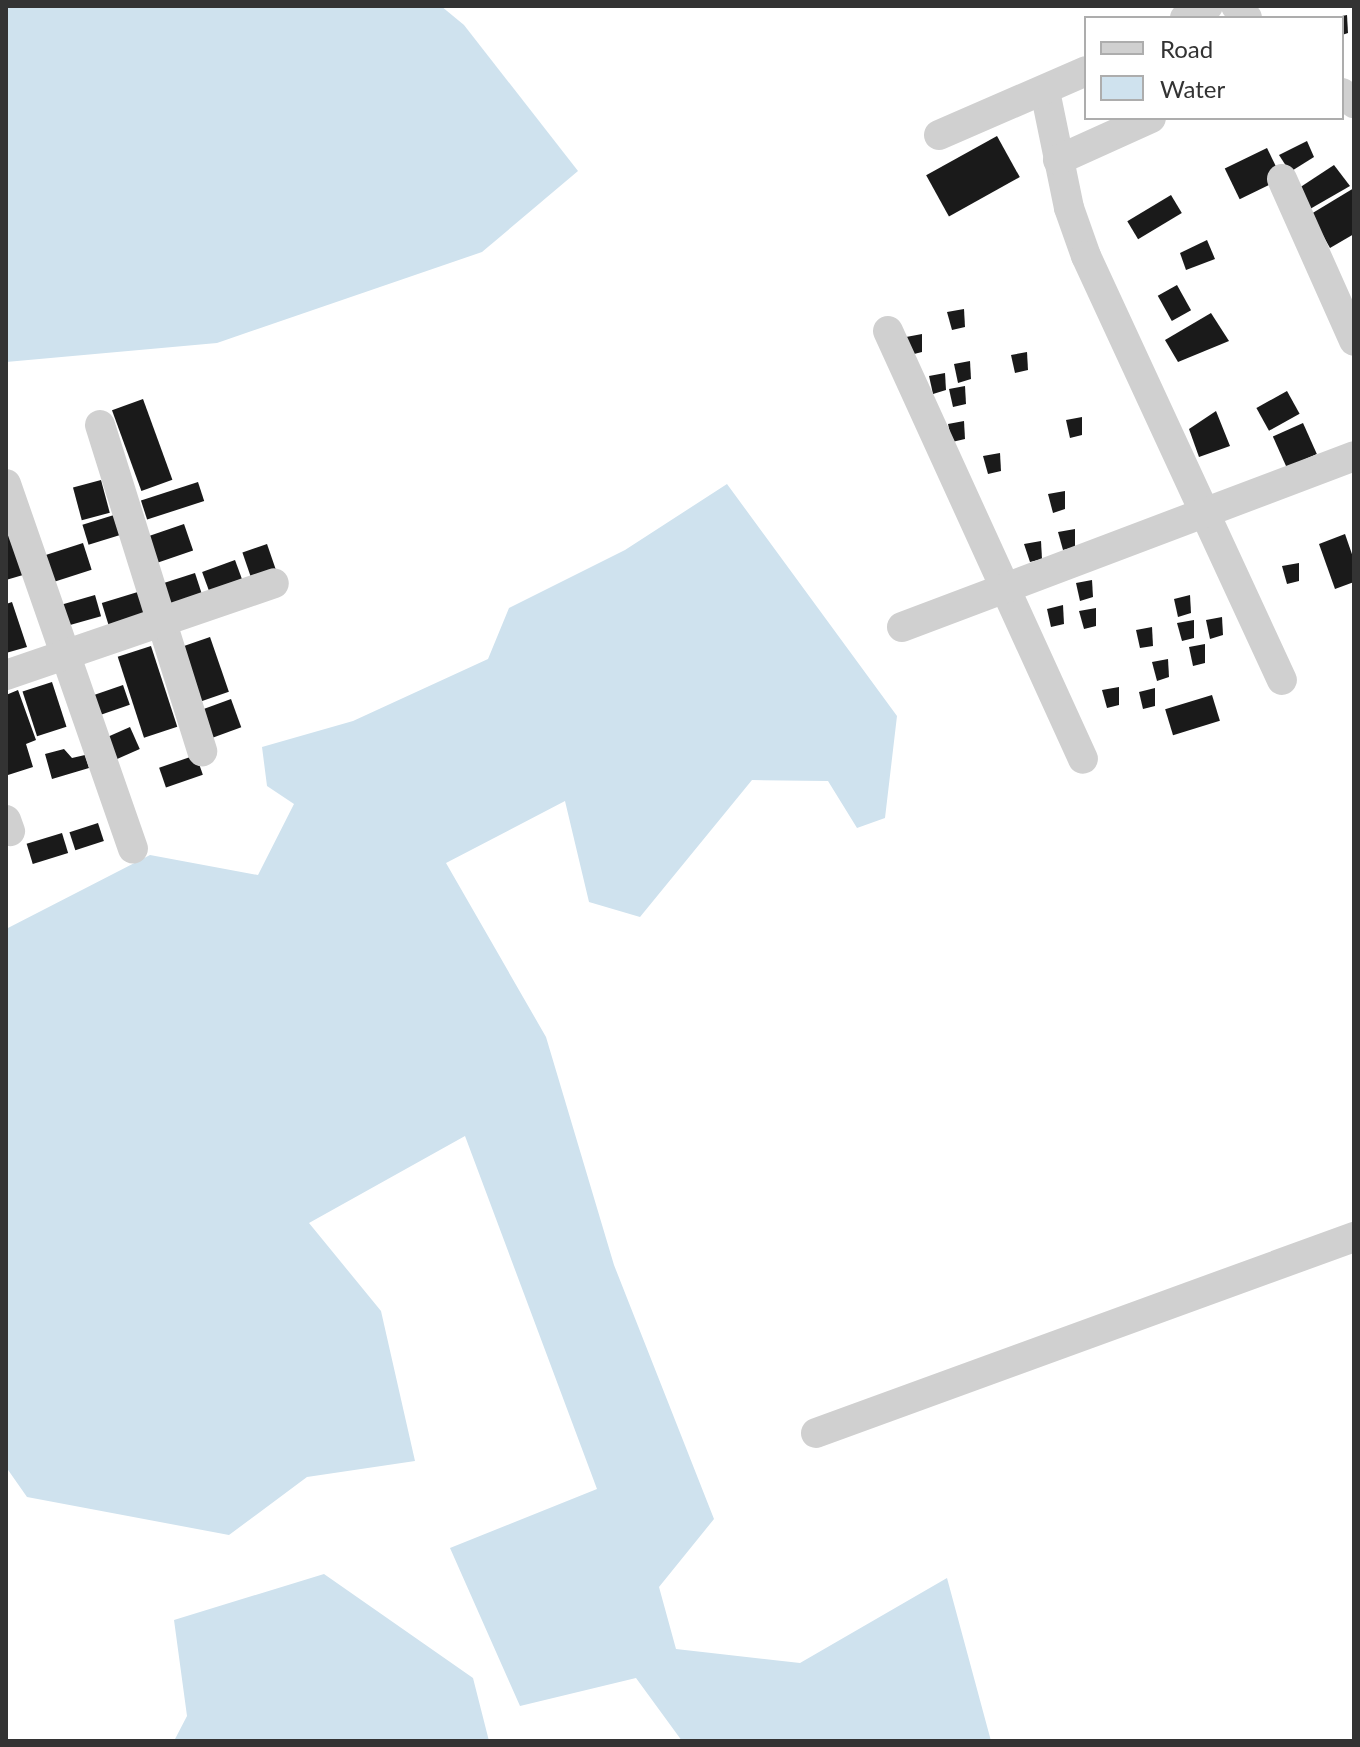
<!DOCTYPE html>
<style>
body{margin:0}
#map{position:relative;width:1360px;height:1747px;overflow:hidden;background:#fff;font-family:Lato,sans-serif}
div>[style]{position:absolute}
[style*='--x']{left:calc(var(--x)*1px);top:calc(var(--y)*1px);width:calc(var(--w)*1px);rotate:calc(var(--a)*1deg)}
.water>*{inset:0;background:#cfe2ee}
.building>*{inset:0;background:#1a1a1a;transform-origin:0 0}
.street>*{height:30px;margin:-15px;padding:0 15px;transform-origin:15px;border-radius:15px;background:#d0d0d0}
span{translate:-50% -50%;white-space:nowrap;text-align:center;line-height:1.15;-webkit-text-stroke:8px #fff;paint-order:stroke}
.frame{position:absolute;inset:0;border:8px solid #333;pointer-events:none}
.legend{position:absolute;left:1084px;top:16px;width:260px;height:104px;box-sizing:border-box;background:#fff;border:2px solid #adadad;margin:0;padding:10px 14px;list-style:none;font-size:24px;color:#333}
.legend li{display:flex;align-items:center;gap:16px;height:40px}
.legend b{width:40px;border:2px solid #adadad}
</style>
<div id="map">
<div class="water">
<i style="clip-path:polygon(6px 6px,441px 6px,464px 25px,578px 171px,482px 252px,217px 343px,6px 362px)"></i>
<i style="clip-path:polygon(727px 484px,897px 716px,885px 818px,857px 828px,828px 781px,752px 780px,640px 917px,589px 902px,565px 801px,446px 863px,546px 1037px,614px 1265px,714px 1519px,659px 1587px,676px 1649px,800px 1663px,947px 1578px,991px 1741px,682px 1741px,636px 1678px,520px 1706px,450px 1548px,597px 1489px,465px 1136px,309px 1223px,381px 1311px,415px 1461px,307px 1477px,229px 1535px,27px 1497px,6px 1467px,6px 929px,150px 855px,258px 875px,294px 804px,267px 786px,262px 747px,353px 721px,488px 659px,509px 608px,625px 550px)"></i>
<i style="clip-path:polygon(324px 1574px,473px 1678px,489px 1741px,174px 1741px,187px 1716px,174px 1620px)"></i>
</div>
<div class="building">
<i style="clip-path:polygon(1347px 15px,1348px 33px,1342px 35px,1342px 16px)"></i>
<i style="left:997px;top:136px;width:47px;height:81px;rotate:61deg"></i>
<i style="clip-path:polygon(1307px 141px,1314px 157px,1290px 172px,1279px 155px)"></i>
<i style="left:1267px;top:148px;width:34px;height:47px;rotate:64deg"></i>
<i style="clip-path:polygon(1334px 165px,1350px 186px,1310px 209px,1299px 188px)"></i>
<i style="clip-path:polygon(1354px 188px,1354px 234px,1330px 248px,1311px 214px)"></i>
<i style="left:1171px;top:195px;width:21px;height:51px;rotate:59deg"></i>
<i style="clip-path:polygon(1207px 240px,1215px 259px,1186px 270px,1180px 253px)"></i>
<i style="left:1177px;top:285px;width:29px;height:22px;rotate:61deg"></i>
<i style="clip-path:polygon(964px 309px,965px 327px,952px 330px,947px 312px)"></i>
<i style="clip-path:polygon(1211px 313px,1229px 341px,1178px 362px,1165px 340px)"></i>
<i style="clip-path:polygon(922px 334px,922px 352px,910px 355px,906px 337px)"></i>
<i style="clip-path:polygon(1027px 352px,1028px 370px,1015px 373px,1011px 355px)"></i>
<i style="clip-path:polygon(970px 361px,971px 379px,958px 383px,954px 364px)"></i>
<i style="clip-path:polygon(945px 373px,946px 390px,933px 394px,929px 376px)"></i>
<i style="clip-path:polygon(965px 386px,966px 404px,953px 407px,949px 389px)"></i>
<i style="left:1287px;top:391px;width:26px;height:35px;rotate:61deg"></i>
<i style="left:143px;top:399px;width:86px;height:33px;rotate:70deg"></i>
<i style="clip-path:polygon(1216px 411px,1230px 446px,1199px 457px,1189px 429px)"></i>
<i style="clip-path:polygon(1082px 417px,1082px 435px,1070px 438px,1066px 420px)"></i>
<i style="clip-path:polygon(964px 421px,965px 439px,952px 442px,948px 424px)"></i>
<i style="left:1303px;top:423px;width:34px;height:33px;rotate:66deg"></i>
<i style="clip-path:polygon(1000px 453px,1001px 471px,988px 474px,983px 456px)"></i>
<i style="left:101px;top:480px;width:34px;height:29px;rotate:75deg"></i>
<i style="left:198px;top:482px;width:20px;height:60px;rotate:72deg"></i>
<i style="clip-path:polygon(1065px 491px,1065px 509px,1053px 513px,1048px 494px)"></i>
<i style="left:114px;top:515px;width:21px;height:33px;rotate:73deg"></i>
<i style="clip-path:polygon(6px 518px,23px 575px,6px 580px)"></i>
<i style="left:184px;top:524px;width:28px;height:37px;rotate:71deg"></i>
<i style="clip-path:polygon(1075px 529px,1075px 547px,1063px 550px,1058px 532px)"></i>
<i style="clip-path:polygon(1345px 534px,1354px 560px,1354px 582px,1335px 589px,1319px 544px)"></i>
<i style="clip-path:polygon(1041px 541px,1042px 559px,1030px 562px,1024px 544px)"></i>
<i style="left:83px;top:543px;width:28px;height:40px;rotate:72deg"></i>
<i style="left:267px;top:544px;width:28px;height:26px;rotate:71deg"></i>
<i style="left:235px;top:560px;width:27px;height:35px;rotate:70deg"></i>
<i style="clip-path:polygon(1299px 563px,1299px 581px,1287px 584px,1282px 566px)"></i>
<i style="left:195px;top:573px;width:29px;height:36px;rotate:72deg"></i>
<i style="clip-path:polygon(1092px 580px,1093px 597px,1080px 601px,1076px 583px)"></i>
<i style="left:141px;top:591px;width:27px;height:41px;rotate:73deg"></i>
<i style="left:95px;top:595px;width:22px;height:36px;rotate:74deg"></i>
<i style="clip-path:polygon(1190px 595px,1191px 613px,1178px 617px,1174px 599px)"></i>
<i style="clip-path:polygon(12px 602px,27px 647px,6px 653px,6px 604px)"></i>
<i style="clip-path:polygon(1063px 605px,1064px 624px,1051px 627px,1047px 609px)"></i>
<i style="clip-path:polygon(1096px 608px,1096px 626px,1084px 629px,1079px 611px)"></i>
<i style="clip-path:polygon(1222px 617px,1223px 635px,1210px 639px,1206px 620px)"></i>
<i style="clip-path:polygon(1194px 620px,1194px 638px,1182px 641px,1177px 623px)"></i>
<i style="clip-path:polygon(1152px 627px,1153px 646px,1140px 648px,1136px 630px)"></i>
<i style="left:210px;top:637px;width:58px;height:29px;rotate:71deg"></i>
<i style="clip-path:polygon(1205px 644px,1205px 663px,1193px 666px,1189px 647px)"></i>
<i style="left:151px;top:646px;width:85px;height:35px;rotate:72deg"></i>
<i style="clip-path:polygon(1168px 659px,1169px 677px,1157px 681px,1152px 662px)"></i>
<i style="left:52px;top:682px;width:47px;height:31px;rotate:72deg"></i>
<i style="left:123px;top:685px;width:21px;height:36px;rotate:71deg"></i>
<i style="clip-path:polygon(1119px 687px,1119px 705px,1107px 708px,1102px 690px)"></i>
<i style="clip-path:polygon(1155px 688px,1155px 706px,1143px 709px,1139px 692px)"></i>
<i style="clip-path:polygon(18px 690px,36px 740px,26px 744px,33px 767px,8px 775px,6px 695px)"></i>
<i style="left:1212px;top:695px;width:27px;height:49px;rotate:73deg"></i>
<i style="left:231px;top:699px;width:30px;height:32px;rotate:70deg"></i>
<i style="left:130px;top:727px;width:24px;height:31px;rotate:66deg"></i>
<i style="clip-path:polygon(64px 749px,72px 758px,85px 755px,89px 768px,52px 779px,45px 754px)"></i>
<i style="left:196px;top:755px;width:21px;height:39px;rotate:71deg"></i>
<i style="left:98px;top:823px;width:19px;height:30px;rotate:72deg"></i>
<i style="left:62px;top:833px;width:21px;height:37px;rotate:73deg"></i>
</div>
<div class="street">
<i style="--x:1236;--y:6;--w:16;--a:47"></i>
<i style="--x:1185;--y:18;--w:26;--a:-28"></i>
<i style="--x:1045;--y:91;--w:119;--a:78.4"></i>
<i style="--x:1069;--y:208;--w:51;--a:70.5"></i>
<i style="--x:1086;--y:256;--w:467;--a:65.2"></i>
<i style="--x:1342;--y:93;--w:16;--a:40"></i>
<i style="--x:939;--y:135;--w:160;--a:-23.5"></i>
<i style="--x:1058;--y:160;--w:102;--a:-24.3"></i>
<i style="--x:1282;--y:179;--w:177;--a:66"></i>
<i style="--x:888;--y:331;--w:470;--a:65.5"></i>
<i style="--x:100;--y:425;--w:342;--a:72.6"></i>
<i style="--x:6;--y:484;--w:386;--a:70.8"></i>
<i style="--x:902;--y:627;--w:483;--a:-20.7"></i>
<i style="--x:6;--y:675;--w:283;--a:-18.9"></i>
<i style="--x:6;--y:820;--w:12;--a:70"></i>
<i style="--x:816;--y:1433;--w:573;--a:-20.02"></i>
</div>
<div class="frame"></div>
<ul class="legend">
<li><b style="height:10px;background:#d0d0d0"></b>Road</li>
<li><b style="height:22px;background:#cfe2ee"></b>Water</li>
</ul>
</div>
